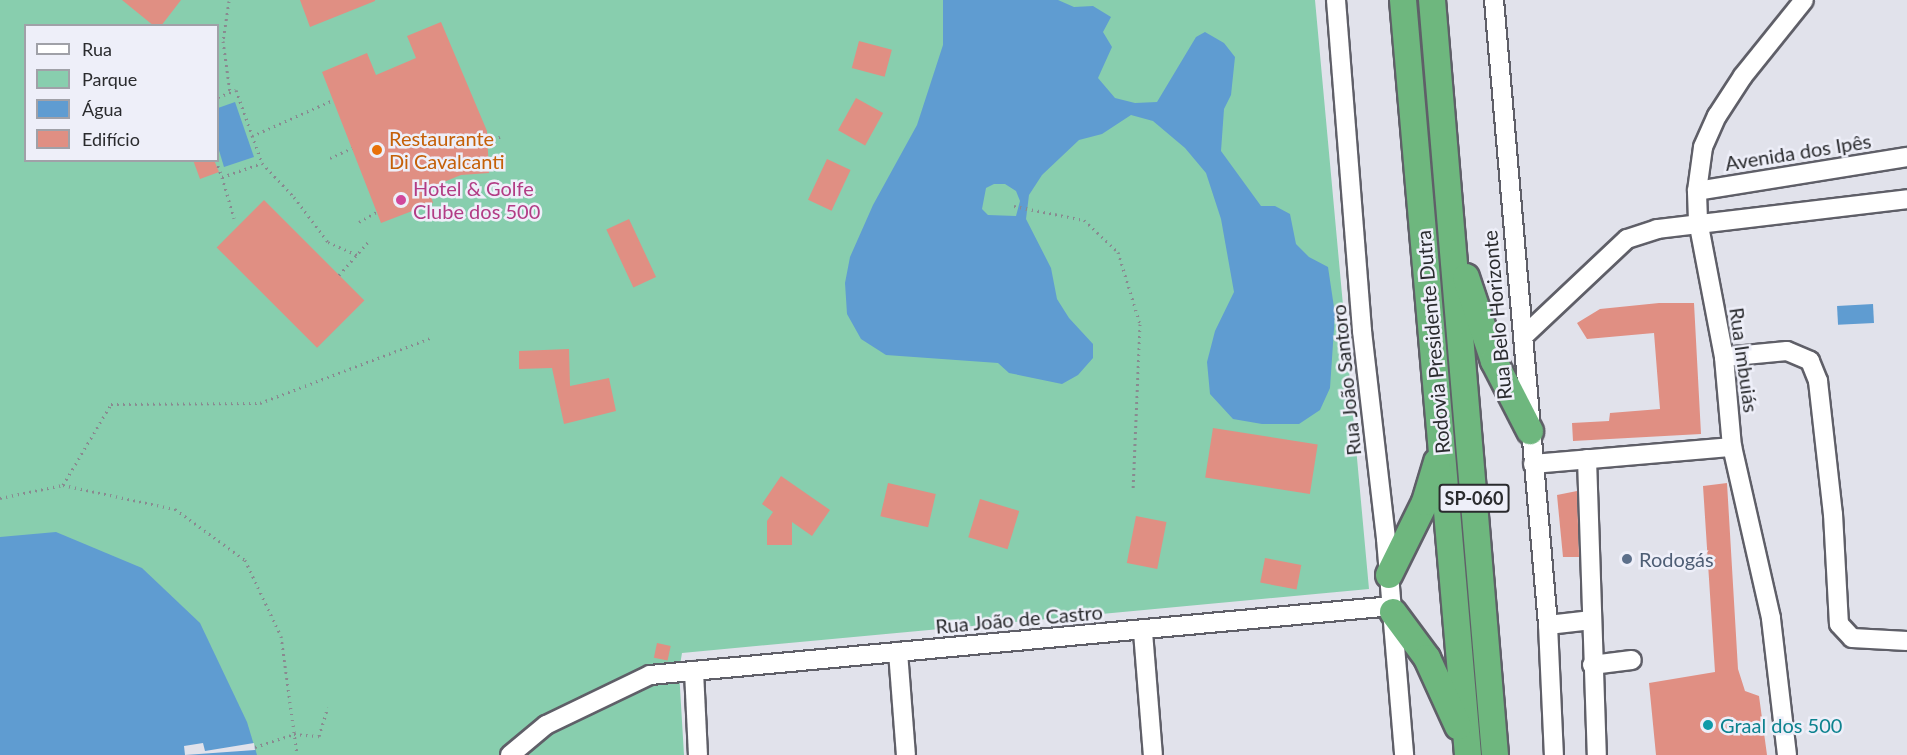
<!DOCTYPE html>
<meta charset="utf-8">
<style>
body{margin:0}
#map{position:relative;width:1907px;height:755px;overflow:hidden;background:#e1e2eb;font-family:Lato,sans-serif}
div>[style]{position:absolute}
[style*='--x']{left:calc(var(--x)*1px);top:calc(var(--y)*1px);width:calc(var(--w)*1px);rotate:calc(var(--a)*1deg)}
.green>*{inset:0;background:#88ceae}
.water>*{inset:0;background:#5f9cd1;transform-origin:0 0}
.pier>*{inset:0;background:#e1e2eb}
.building>*{inset:0;background:#e08f83;transform-origin:0 0}
.path>*{height:3px;margin-top:-1.5px;transform-origin:0;background:repeating-linear-gradient(90deg,#898a90 0 1.5px,transparent 0 6px)}
.roads{filter:drop-shadow(2px 0 #5f5f68) drop-shadow(-2px 0 #5f5f68) drop-shadow(0 2px #5f5f68) drop-shadow(0 -2px #5f5f68)}
.minor>*{height:18px;margin:-9px;padding:0 9px;transform-origin:9px;border-radius:9px;background:#fff}
.highway>*{height:26px;margin:-13px;padding:0 13px;transform-origin:13px;border-radius:13px;background:#6eb77e}
.dots>*{width:16px;height:16px;translate:-50% -50%;box-sizing:border-box;border:3px solid #eeeff9;border-radius:50%}
span{translate:-50% -50%;white-space:nowrap;text-align:center;line-height:1.15;-webkit-text-stroke:5px #eeeff9;paint-order:stroke}
.shield-label span{padding:2px 4px;background:#eeeff9;border:2px solid;border-radius:4px;-webkit-text-stroke-width:0}
.shield-label{font-size:18px;color:#2a2b2e;font-weight:700}
.food-label{font-size:20px;color:#c56008}
.left{translate:0 -50%;text-align:left}
.street-label{font-size:20px;color:#2a2b2e}
.hotel-label{font-size:20px;color:#b23c85}
.service-label{font-size:20px;color:#4e5e75}
.culture-label{font-size:20px;color:#0d838f}
.legend{position:absolute;left:24px;top:24px;width:195px;height:138px;box-sizing:border-box;background:#eeeff9;border:2px solid #a0a1a8;margin:0;padding:8px 10px;list-style:none;font-size:18px;color:#2a2b2e}
.legend li{display:flex;align-items:center;gap:12px;height:30px}
.legend b{width:30px;border:2px solid #a0a1a8}
</style>
<div id="map">
<div class="green">
<i style="clip-path:polygon(evenodd,0 0,1315px 0,1369px 589px,682px 653px,679px 671px,684px 755px,0 755px,0 0,26px 26px,218px 26px,218px 160px,26px 160px,26px 26px)"></i>
</div>
<div class="water">
<i style="clip-path:polygon(evenodd,943px 0,1058px 0,1074px 7px,1093px 6px,1111px 17px,1103px 32px,1112px 47px,1098px 78px,1115px 98px,1135px 103px,1157px 102px,1196px 37px,1205px 32px,1224px 43px,1235px 57px,1231px 95px,1224px 109px,1221px 151px,1261px 206px,1275px 206px,1290px 214px,1296px 244px,1309px 257px,1328px 267px,1335px 314px,1330px 388px,1320px 410px,1299px 424px,1262px 424px,1233px 419px,1210px 394px,1207px 362px,1215px 331px,1234px 292px,1221px 219px,1206px 173px,1185px 148px,1153px 121px,1131px 115px,1102px 134px,1079px 140px,1042px 175px,1029px 195px,1026px 219px,1051px 268px,1057px 299px,1069px 318px,1093px 344px,1093px 358px,1078px 375px,1062px 384px,1009px 373px,998px 363px,886px 355px,861px 339px,847px 314px,845px 283px,850px 257px,873px 205px,917px 125px,943px 45px,943px 0,994px 184px,1005px 184px,1016px 191px,1020px 201px,1016px 216px,988px 215px,982px 209px,986px 188px,994px 184px)"></i>
<i style="clip-path:polygon(235px 102px,254px 157px,224px 167px,218px 147px,218px 108px)"></i>
<i style="left:1873px;top:304px;width:19px;height:36px;rotate:87deg"></i>
<i style="clip-path:polygon(56px 532px,142px 568px,200px 623px,247px 722px,257px 755px,0 755px,0 537px)"></i>
</div>
<div class="pier">
<i style="clip-path:polygon(203px 743px,205px 751px,254px 743px,255px 750px,185px 755px,184px 746px)"></i>
</div>
<div class="building">
<i style="clip-path:polygon(122px 0,181px 0,161px 26px,154px 26px)"></i>
<i style="clip-path:polygon(300px 0,375px 0,375px 1px,310px 27px)"></i>
<i style="clip-path:polygon(441px 22px,487px 131px,489px 173px,461px 175px,429px 188px,433px 203px,381px 223px,322px 72px,367px 53px,376px 75px,416px 58px,407px 36px)"></i>
<i style="left:859px;top:41px;width:34px;height:28px;rotate:15deg"></i>
<i style="left:856px;top:98px;width:31px;height:37px;rotate:29deg"></i>
<i style="left:827px;top:159px;width:26px;height:45px;rotate:25deg"></i>
<i style="clip-path:polygon(193px 160px,214px 160px,219px 172px,200px 179px)"></i>
<i style="left:264px;top:200px;width:142px;height:67px;rotate:45deg"></i>
<i style="left:629px;top:219px;width:64px;height:25px;rotate:65deg"></i>
<i style="clip-path:polygon(1659px 303px,1694px 303px,1701px 434px,1573px 441px,1572px 423px,1609px 421px,1610px 413px,1660px 409px,1654px 333px,1587px 339px,1577px 323px,1600px 309px)"></i>
<i style="clip-path:polygon(569px 349px,570px 386px,609px 378px,616px 411px,564px 424px,552px 368px,519px 369px,519px 351px)"></i>
<i style="left:1213px;top:428px;width:106px;height:50px;rotate:9deg"></i>
<i style="clip-path:polygon(781px 476px,830px 510px,812px 536px,792px 522px,792px 545px,767px 545px,767px 521px,773px 512px,762px 504px)"></i>
<i style="left:888px;top:483px;width:49px;height:34px;rotate:13deg"></i>
<i style="clip-path:polygon(1727px 483px,1738px 669px,1745px 691px,1759px 696px,1767px 755px,1656px 755px,1649px 683px,1715px 672px,1703px 486px)"></i>
<i style="clip-path:polygon(1577px 491px,1579px 557px,1563px 557px,1557px 495px)"></i>
<i style="left:980px;top:499px;width:41px;height:40px;rotate:17deg"></i>
<i style="left:1136px;top:516px;width:31px;height:48px;rotate:11deg"></i>
<i style="left:1265px;top:558px;width:37px;height:25px;rotate:11deg"></i>
<i style="left:657px;top:643px;width:14px;height:15px;rotate:12deg"></i>
</div>
<div class="path">
<i style="--x:229;--y:1;--w:40;--a:98.5"></i>
<i style="--x:223;--y:41;--w:51;--a:82.2"></i>
<i style="--x:218;--y:97;--w:19;--a:-21"></i>
<i style="--x:236;--y:90;--w:77;--a:70.4"></i>
<i style="--x:262;--y:163;--w:47;--a:46.7"></i>
<i style="--x:294;--y:197;--w:56;--a:52.9"></i>
<i style="--x:328;--y:242;--w:35;--a:24"></i>
<i style="--x:252;--y:136;--w:89;--a:-24"></i>
<i style="--x:488;--y:142;--w:13;--a:-23"></i>
<i style="--x:330;--y:158;--w:24;--a:-24"></i>
<i style="--x:216;--y:160;--w:18;--a:71"></i>
<i style="--x:222;--y:177;--w:42;--a:-19.3"></i>
<i style="--x:222;--y:177;--w:43;--a:73.7"></i>
<i style="--x:1014;--y:206;--w:71;--a:11.3"></i>
<i style="--x:1084;--y:220;--w:47;--a:43.3"></i>
<i style="--x:1118;--y:252;--w:75;--a:73"></i>
<i style="--x:1140;--y:324;--w:165;--a:92.4"></i>
<i style="--x:359;--y:222;--w:20;--a:-30"></i>
<i style="--x:339;--y:275;--w:44;--a:-48.7"></i>
<i style="--x:63;--y:485;--w:94;--a:-59.3"></i>
<i style="--x:111;--y:404;--w:149;--a:-0.4"></i>
<i style="--x:260;--y:403;--w:182;--a:-20.9"></i>
<i style="--x:0;--y:498;--w:64;--a:-11.7"></i>
<i style="--x:63;--y:485;--w:115;--a:12.1"></i>
<i style="--x:175;--y:509;--w:87;--a:36.1"></i>
<i style="--x:245;--y:560;--w:84;--a:64.7"></i>
<i style="--x:281;--y:636;--w:120;--a:82.3"></i>
<i style="--x:255;--y:747;--w:41;--a:-18.4"></i>
<i style="--x:294;--y:734;--w:25;--a:5"></i>
<i style="--x:319;--y:736;--w:30;--a:-73"></i>
</div>
<div class="roads">
<div class="minor">
<i style="--x:1336;--y:0;--w:332;--a:85.5"></i>
<i style="--x:1362;--y:331;--w:209;--a:83.4"></i>
<i style="--x:1386;--y:539;--w:217;--a:85.2"></i>
<i style="--x:1494;--y:0;--w:627;--a:85.06"></i>
<i style="--x:1548;--y:625;--w:130;--a:87.4"></i>
<i style="--x:1697;--y:191;--w:213;--a:-9.2"></i>
<i style="--x:1525;--y:335;--w:140;--a:-43.3"></i>
<i style="--x:1627;--y:239;--w:32;--a:-18"></i>
<i style="--x:1657;--y:229;--w:252;--a:-6.8"></i>
<i style="--x:1724;--y:357;--w:63;--a:-5.4"></i>
<i style="--x:1787;--y:351;--w:25;--a:23"></i>
<i style="--x:1810;--y:361;--w:22;--a:68"></i>
<i style="--x:1818;--y:381;--w:134;--a:83.6"></i>
<i style="--x:1833;--y:514;--w:110;--a:86.9"></i>
<i style="--x:1839;--y:624;--w:19;--a:47"></i>
<i style="--x:1852;--y:638;--w:55;--a:3.1"></i>
<i style="--x:1587;--y:459;--w:296;--a:88.1"></i>
<i style="--x:1533;--y:464;--w:200;--a:-4.9"></i>
<i style="--x:1548;--y:625;--w:44;--a:-6.5"></i>
<i style="--x:1143;--y:632;--w:123;--a:85.4"></i>
<i style="--x:898;--y:652;--w:103;--a:85.6"></i>
<i style="--x:1592;--y:665;--w:40;--a:-7.1"></i>
<i style="--x:694;--y:671;--w:84;--a:87.3"></i>
<i style="--x:510;--y:755;--w:47;--a:-39.8"></i>
<i style="--x:546;--y:725;--w:115;--a:-25.7"></i>
<i style="--x:650;--y:675;--w:745;--a:-5.31"></i>
<i style="--x:1787;--y:755;--w:138;--a:-96.7"></i>
<i style="--x:1771;--y:618;--w:175;--a:-102.8"></i>
<i style="--x:1732;--y:447;--w:90;--a:-95.1"></i>
<i style="--x:1724;--y:357;--w:138;--a:-100.8"></i>
<i style="--x:1698;--y:221;--w:30;--a:-92"></i>
<i style="--x:1697;--y:191;--w:44;--a:-82.2"></i>
<i style="--x:1703;--y:147;--w:34;--a:-66"></i>
<i style="--x:1717;--y:116;--w:48;--a:-57"></i>
<i style="--x:1743;--y:76;--w:97;--a:-51.2"></i>
</div>
<div class="highway">
<i style="--x:1403;--y:0;--w:758;--a:85.08"></i>
<i style="--x:1432;--y:0;--w:758;--a:85.23"></i>
<i style="--x:1466;--y:277;--w:89;--a:71.6"></i>
<i style="--x:1494;--y:361;--w:79;--a:62.8"></i>
<i style="--x:1389;--y:575;--w:81;--a:-63.7"></i>
<i style="--x:1425;--y:502;--w:42;--a:-73.3"></i>
<i style="--x:1393;--y:612;--w:57;--a:53.5"></i>
<i style="--x:1427;--y:658;--w:75;--a:65.5"></i>
</div>
</div>
<div class="dots">
<i style="left:377px;top:150px;background:#e8710a"></i>
<i style="left:401px;top:200px;background:#d1479c"></i>
<i style="left:1627px;top:559px;background:#5c6f8a"></i>
<i style="left:1708px;top:725px;background:#0f9aa8"></i>
</div>
<div class="shield-label">
<span style="left:1474px;top:498px">SP-060</span>
</div>
<div class="food-label">
<span class="left" style="left:389px;top:150px">Restaurante<br>Di Cavalcanti</span>
</div>
<div class="street-label">
<span style="left:1798px;top:152px;rotate:-9deg">Avenida dos Ipês</span>
<span style="left:1497px;top:315px;rotate:-95deg">Rua Belo Horizonte</span>
<span style="left:1433px;top:342px;rotate:-95deg">Rodovia Presidente Dutra</span>
<span style="left:1744px;top:360px;rotate:82deg">Rua Imbuiás</span>
<span style="left:1346px;top:380px;rotate:-96deg">Rua João Santoro</span>
<span style="left:1019px;top:619px;rotate:-5deg">Rua João de Castro</span>
</div>
<div class="hotel-label">
<span class="left" style="left:413px;top:200px">Hotel &amp; Golfe<br>Clube dos 500</span>
</div>
<div class="service-label">
<span class="left" style="left:1639px;top:559px">Rodogás</span>
</div>
<div class="culture-label">
<span class="left" style="left:1720px;top:725px">Graal dos 500</span>
</div>
<ul class="legend">
<li><b style="height:8px;background:#fff"></b>Rua</li>
<li><b style="height:16px;background:#88ceae"></b>Parque</li>
<li><b style="height:16px;background:#5f9cd1"></b>Água</li>
<li><b style="height:16px;background:#e08f83"></b>Edifício</li>
</ul>
</div>
